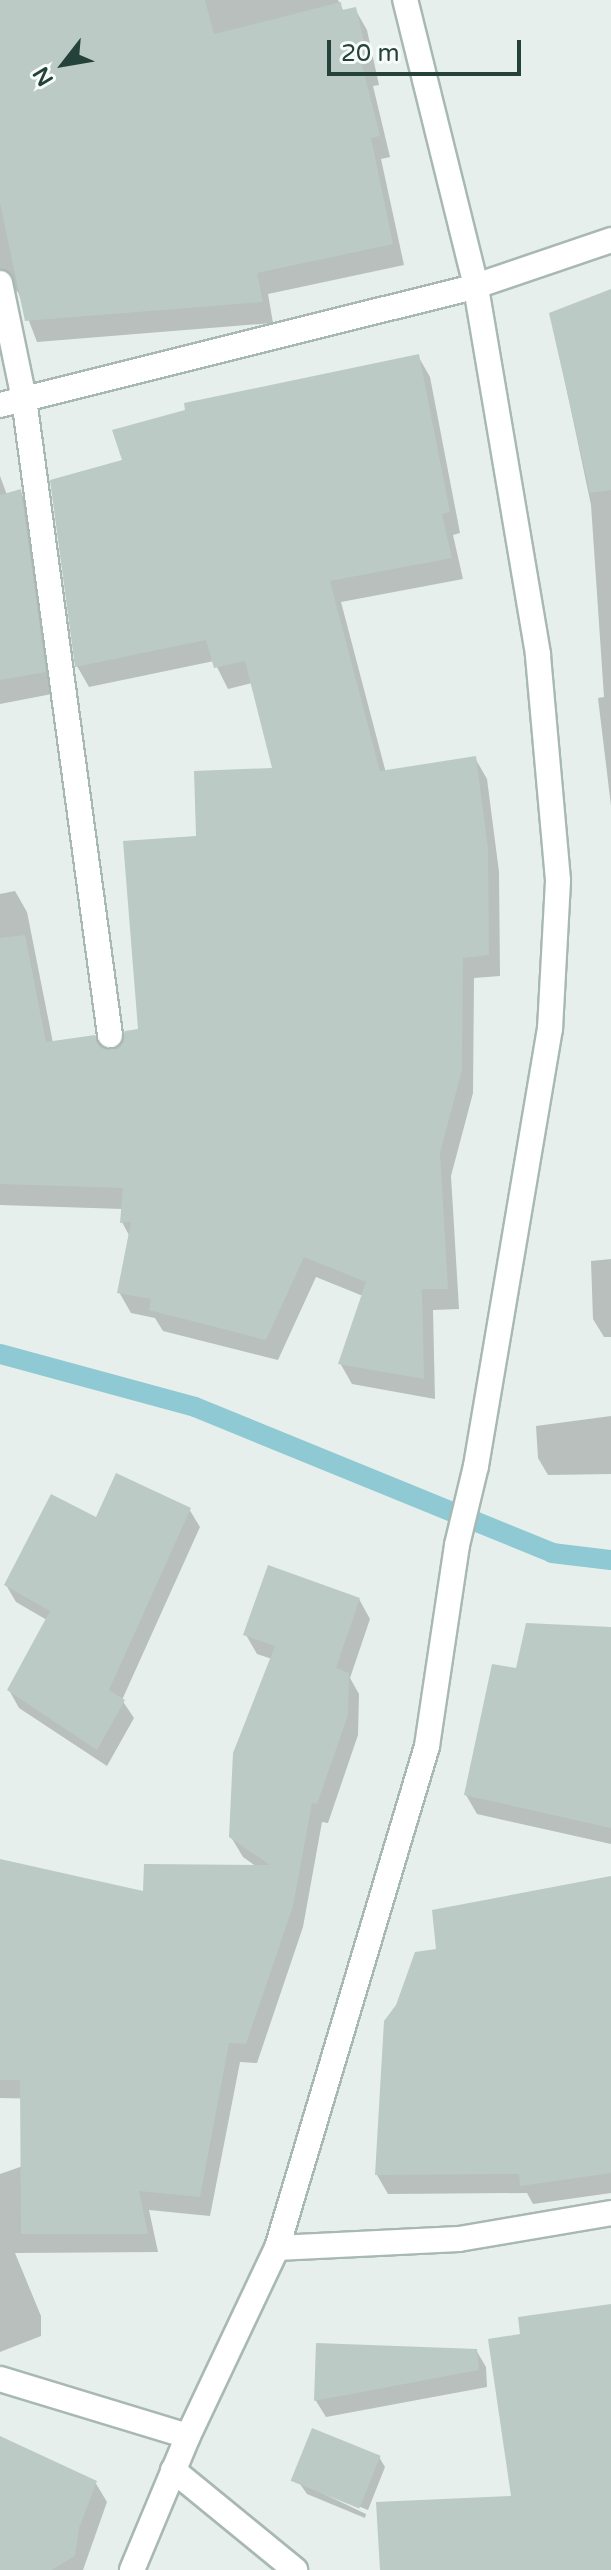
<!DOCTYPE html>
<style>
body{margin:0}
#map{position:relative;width:611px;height:2570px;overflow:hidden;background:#e6efeb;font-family:"Varela Round",sans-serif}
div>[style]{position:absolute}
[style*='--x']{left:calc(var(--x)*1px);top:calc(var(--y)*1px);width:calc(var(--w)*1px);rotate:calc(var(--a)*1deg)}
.shadow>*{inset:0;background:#0003}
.stream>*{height:20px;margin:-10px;padding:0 10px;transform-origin:10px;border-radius:10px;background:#8ec9d4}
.building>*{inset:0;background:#bbcac4;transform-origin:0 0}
.roads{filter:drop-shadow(2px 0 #a8b8b2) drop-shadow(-2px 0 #a8b8b2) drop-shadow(0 2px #a8b8b2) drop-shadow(0 -2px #a8b8b2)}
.minor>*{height:24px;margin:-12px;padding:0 12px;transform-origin:12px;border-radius:12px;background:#fff}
span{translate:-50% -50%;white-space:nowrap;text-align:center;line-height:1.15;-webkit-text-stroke:8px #f7fbf9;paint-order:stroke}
.north{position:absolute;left:24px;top:24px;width:80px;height:80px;-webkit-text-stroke:6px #f7fbf9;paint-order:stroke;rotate:239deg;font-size:22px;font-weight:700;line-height:32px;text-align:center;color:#24423a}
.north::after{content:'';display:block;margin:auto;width:28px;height:36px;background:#24423a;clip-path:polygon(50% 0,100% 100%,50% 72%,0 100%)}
.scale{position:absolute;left:327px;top:40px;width:194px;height:36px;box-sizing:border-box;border:4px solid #24423a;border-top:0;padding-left:10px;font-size:24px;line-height:28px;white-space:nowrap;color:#24423a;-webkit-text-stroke:6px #f7fbf9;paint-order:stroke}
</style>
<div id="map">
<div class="shadow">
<i style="clip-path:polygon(0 0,338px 0,344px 12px,355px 9px,367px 30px,379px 85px,373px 86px,390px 157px,381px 159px,404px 265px,268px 294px,273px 323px,37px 342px,18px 292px,11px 289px,0 296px)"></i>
<i style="clip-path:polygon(611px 304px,611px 806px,598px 698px,604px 697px,591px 505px,551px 315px)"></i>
<i style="clip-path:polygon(418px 356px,430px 377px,460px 533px,453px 535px,463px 579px,341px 602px,386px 773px,475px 758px,487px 779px,499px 872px,500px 976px,474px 978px,473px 1093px,451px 1176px,459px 1309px,433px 1310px,435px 1399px,352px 1384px,340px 1363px,363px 1296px,316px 1277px,278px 1360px,163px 1331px,155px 1318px,131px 1313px,119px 1292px,130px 1237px,122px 1222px,123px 1209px,0 1205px,0 894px,15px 891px,27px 912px,53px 1043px,120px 1049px,140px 1031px,198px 838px,275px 770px,252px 683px,228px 689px,214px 661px,89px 687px,77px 666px,124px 461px)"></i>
<i style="clip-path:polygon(0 476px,7px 495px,20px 491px,32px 512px,57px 693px,0 704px)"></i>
<i style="clip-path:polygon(611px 1259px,611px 1337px,604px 1337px,593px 1319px,591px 1261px)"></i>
<i style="clip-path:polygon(611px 1416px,611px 1474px,548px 1475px,538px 1458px,536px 1426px)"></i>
<i style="clip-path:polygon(189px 1509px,200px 1527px,122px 1700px,134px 1718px,107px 1766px,19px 1708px,9px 1690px,47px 1620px,16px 1602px,6px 1585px,97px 1520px)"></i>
<i style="clip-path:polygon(359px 1599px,370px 1619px,350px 1678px,359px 1694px,358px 1735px,328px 1823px,322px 1822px,303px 1927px,257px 2063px,240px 2062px,210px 2216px,149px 2210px,158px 2252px,15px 2253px,41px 2316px,41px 2336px,0 2352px,0 2174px,23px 2166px,97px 2100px,0 2098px,0 1861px,145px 1893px,257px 1867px,243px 1857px,231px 1837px,272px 1659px,257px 1654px,246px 1635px)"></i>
<i style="clip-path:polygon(611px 1629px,611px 1844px,477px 1814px,466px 1795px,517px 1670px)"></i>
<i style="clip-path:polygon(611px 1878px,611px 2193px,533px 2204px,527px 2193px,388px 2194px,377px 2175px,438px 1951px)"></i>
<i style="clip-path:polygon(318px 2345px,476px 2350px,486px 2367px,487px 2387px,326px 2417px,316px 2401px)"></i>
<i style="clip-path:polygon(0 2439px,95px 2482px,107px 2502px,83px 2570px,0 2570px)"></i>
<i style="clip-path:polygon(379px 2457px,385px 2467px,368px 2510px,303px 2484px,366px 2514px,365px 2518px,307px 2494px,300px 2484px)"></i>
</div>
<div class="stream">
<i style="--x:0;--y:1354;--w:202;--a:15.2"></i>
<i style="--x:195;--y:1407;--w:386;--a:22.2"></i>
<i style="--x:552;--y:1553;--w:59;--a:6.8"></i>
</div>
<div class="building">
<i style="clip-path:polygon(0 0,205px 0,214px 34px,341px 2px,342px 10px,356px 7px,369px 63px,362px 65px,380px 136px,371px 138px,393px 244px,257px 273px,263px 302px,25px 321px,0 203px)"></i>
<i style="clip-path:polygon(611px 289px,611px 490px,590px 493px,549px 313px)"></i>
<i style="clip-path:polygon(419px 354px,450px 512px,442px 514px,452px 558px,330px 581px,380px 771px,476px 756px,488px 849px,489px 955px,463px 958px,462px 1070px,440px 1153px,448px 1289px,422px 1289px,424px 1379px,338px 1364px,366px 1282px,304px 1257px,266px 1340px,149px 1310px,151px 1299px,117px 1293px,131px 1222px,120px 1223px,123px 1188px,0 1184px,0 938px,25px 935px,46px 1042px,95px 1035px,104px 1048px,118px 1047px,125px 1031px,138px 1029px,123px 841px,196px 836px,194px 771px,272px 768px,245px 661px,214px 668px,206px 640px,75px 667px,50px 480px,122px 460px,112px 430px,185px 410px,184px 403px)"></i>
<i style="clip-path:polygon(21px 489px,46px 672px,0 680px,0 495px)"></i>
<i style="clip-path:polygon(116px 1473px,191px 1508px,109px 1690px,125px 1700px,97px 1750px,7px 1690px,50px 1611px,4px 1585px,51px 1494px,96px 1517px)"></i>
<i style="clip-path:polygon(268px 1565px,360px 1598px,336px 1668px,349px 1673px,348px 1715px,317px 1804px,312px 1803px,293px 1906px,246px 2044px,229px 2043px,200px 2197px,139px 2191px,148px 2234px,21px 2234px,20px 2080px,0 2080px,0 1859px,143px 1891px,144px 1864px,270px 1865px,229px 1837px,233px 1753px,275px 1646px,243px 1635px)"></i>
<i style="clip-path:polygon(526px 1623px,611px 1627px,611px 1828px,464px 1795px,492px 1664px,516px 1668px)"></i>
<i style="clip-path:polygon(611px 1876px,611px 2173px,520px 2186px,519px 2174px,375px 2175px,384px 2021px,396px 2005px,415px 1952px,436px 1949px,432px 1910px)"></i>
<i style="clip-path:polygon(611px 2304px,611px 2570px,380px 2570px,376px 2502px,511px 2496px,488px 2339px,520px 2334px,518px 2317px)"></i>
<i style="clip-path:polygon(316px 2343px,477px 2349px,479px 2370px,314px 2401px)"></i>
<i style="left:312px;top:2428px;width:74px;height:57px;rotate:22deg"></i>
<i style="clip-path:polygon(0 2436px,97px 2481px,79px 2528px,75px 2556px,51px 2570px,0 2570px)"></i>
</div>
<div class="roads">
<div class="minor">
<i style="--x:0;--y:283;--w:118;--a:78.3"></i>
<i style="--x:24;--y:399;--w:642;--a:82.3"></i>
<i style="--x:0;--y:405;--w:491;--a:-14"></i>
<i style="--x:476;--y:286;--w:143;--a:-18.8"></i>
<i style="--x:277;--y:2248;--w:182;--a:-2.8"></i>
<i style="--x:459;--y:2239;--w:154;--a:-9.7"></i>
<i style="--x:0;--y:2379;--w:196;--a:16.9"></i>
<i style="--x:173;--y:2470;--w:158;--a:39.3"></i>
<i style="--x:132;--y:2570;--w:145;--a:-67.3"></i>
<i style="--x:188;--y:2436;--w:208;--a:-64.7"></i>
<i style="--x:277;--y:2248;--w:524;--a:-73.36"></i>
<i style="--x:427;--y:1746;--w:203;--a:-81.5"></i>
<i style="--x:457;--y:1545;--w:81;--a:-76.5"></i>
<i style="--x:476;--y:1466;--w:443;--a:-80.4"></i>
<i style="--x:550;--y:1029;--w:149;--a:-86.9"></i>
<i style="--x:558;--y:880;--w:227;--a:-95.1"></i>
<i style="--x:538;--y:654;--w:373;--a:-99.6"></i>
<i style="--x:476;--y:286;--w:295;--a:-103.9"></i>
</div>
</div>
<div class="north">N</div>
<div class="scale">20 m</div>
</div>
